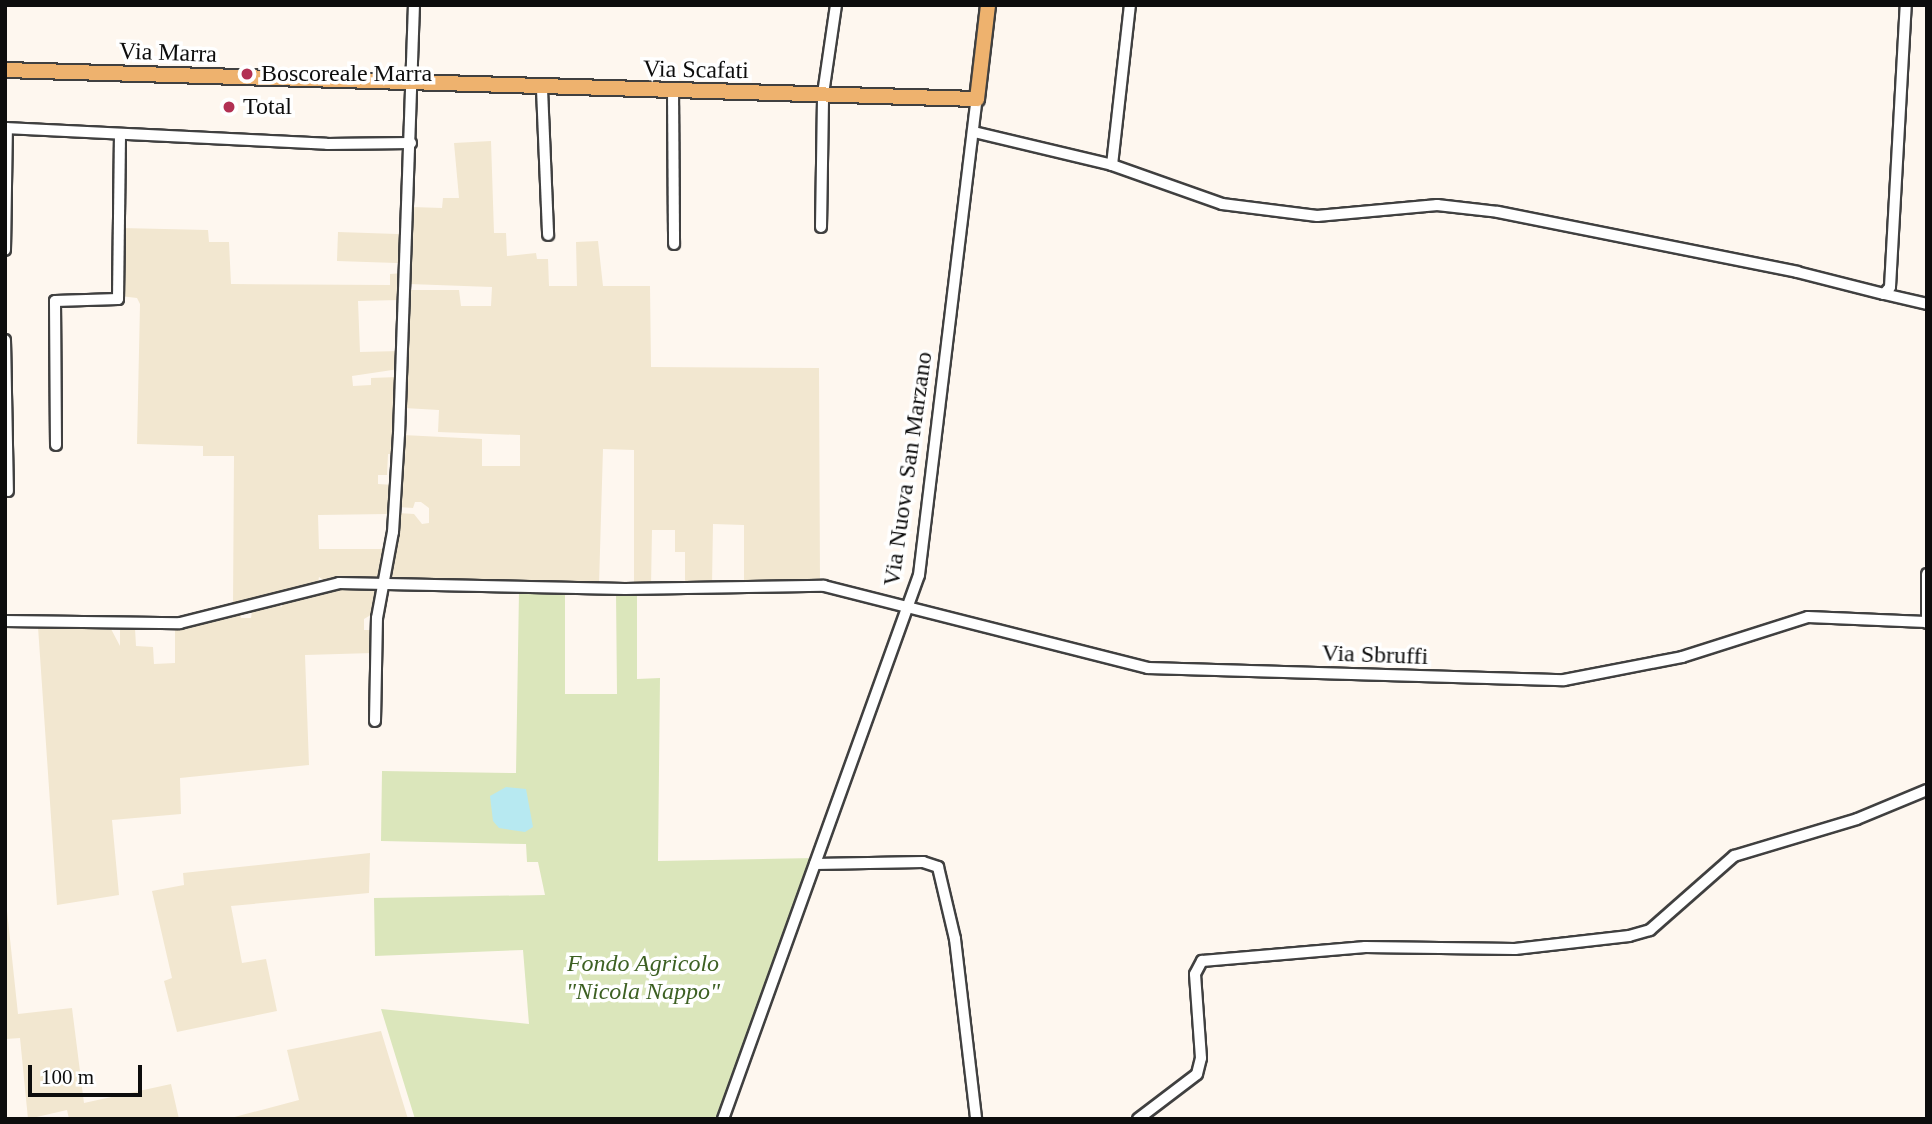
<!DOCTYPE html>
<style>
body{margin:0}
#map{position:relative;width:1932px;height:1124px;overflow:hidden;background:#fef7ef;font-family:Georgia,serif}
div>[style]{position:absolute}
[style*='--x']{left:calc(var(--x)*1px);top:calc(var(--y)*1px);width:calc(var(--w)*1px);rotate:calc(var(--a)*1deg)}
.farmland>*{inset:0;background:#f2e7d0;transform-origin:0 0}
.green>*{inset:0;background:#dbe6bb}
.water>*{inset:0;background:#b7e9f1}
.roads{filter:drop-shadow(2px 0 #404040) drop-shadow(-2px 0 #404040) drop-shadow(0 2px #404040) drop-shadow(0 -2px #404040)}
.minor>*{height:10px;margin:-5px;padding:0 5px;transform-origin:5px;border-radius:5px;background:#fff}
.major>*{height:14px;margin:-7px;padding:0 7px;transform-origin:7px;border-radius:7px;background:#eeb26e}
.dots>*{width:19px;height:19px;translate:-50% -50%;box-sizing:border-box;border:4px solid #fff;border-radius:50%}
span{translate:-50% -50%;white-space:nowrap;text-align:center;line-height:1.15;-webkit-text-stroke:7px #fff;paint-order:stroke}
.street-label{font-size:24px;color:#0d0d0d}
.poi-label{font-size:24px;color:#0d0d0d}
.left{translate:0 -50%;text-align:left}
.park-label{font-size:24px;color:#3d6023;font-style:italic}
.frame{position:absolute;inset:0;border:7px solid #0d0d0d;pointer-events:none}
.scale{position:absolute;left:28px;top:1065px;width:114px;height:32px;box-sizing:border-box;border:4px solid #0d0d0d;border-top:0;padding-left:9px;font-size:21px;line-height:24px;white-space:nowrap;color:#0d0d0d;-webkit-text-stroke:5px #fff;paint-order:stroke}
</style>
<div id="map">
<div class="farmland">
<i style="clip-path:polygon(491px 141px,494px 233px,506px 233px,507px 256px,536px 253px,537px 259px,548px 259px,549px 286px,577px 286px,576px 242px,598px 241px,603px 286px,650px 286px,651px 367px,819px 368px,820px 583px,744px 584px,744px 525px,713px 524px,712px 585px,685px 585px,685px 552px,675px 552px,675px 530px,652px 530px,651px 586px,634px 586px,634px 450px,603px 449px,599px 585px,390px 578px,398px 513px,414px 514px,422px 524px,429px 523px,429px 508px,421px 502px,415px 502px,413px 508px,398px 507px,403px 435px,482px 439px,482px 466px,520px 466px,520px 435px,438px 432px,439px 410px,404px 408px,410px 290px,459px 290px,461px 306px,491px 306px,492px 287px,409px 284px,412px 207px,442px 208px,443px 198px,459px 198px,454px 143px)"></i>
<i style="clip-path:polygon(121px 228px,208px 230px,209px 242px,229px 242px,231px 284px,390px 285px,390px 274px,403px 273px,399px 300px,358px 301px,360px 352px,400px 351px,399px 369px,352px 376px,353px 386px,371px 385px,371px 378px,398px 377px,394px 454px,388px 454px,387px 475px,378px 475px,378px 484px,394px 485px,392px 504px,388px 504px,387px 514px,318px 515px,319px 549px,388px 549px,382px 579px,325px 581px,319px 577px,318px 583px,233px 607px,234px 456px,203px 456px,203px 446px,137px 444px,140px 304px,137px 298px,120px 296px)"></i>
<i style="left:338px;top:232px;width:67px;height:29px;rotate:2deg"></i>
<i style="clip-path:polygon(328px 587px,376px 587px,374px 613px,364px 619px,364px 630px,373px 630px,373px 653px,305px 655px,309px 765px,180px 778px,181px 814px,112px 820px,119px 895px,57px 905px,38px 627px,111px 629px,120px 646px,120px 630px,135px 628px,136px 646px,153px 647px,154px 664px,175px 663px,175px 626px,240px 614px,241px 618px,251px 618px,252px 611px,274px 604px,282px 607px,282px 601px)"></i>
<i style="clip-path:polygon(370px 853px,369px 893px,231px 906px,242px 963px,266px 959px,277px 1011px,177px 1032px,164px 981px,172px 978px,152px 891px,184px 885px,183px 873px)"></i>
<i style="clip-path:polygon(5px 892px,18px 1014px,72px 1008px,84px 1103px,171px 1084px,179px 1119px,69px 1119px,67px 1110px,28px 1119px,20px 1038px,6px 1039px,5px 1034px)"></i>
<i style="clip-path:polygon(381px 1031px,408px 1119px,227px 1119px,299px 1100px,287px 1050px)"></i>
</div>
<div class="green">
<i style="clip-path:polygon(519px 591px,565px 592px,565px 694px,617px 694px,616px 593px,637px 593px,637px 679px,660px 678px,658px 861px,814px 858px,716px 1119px,415px 1119px,381px 1009px,529px 1024px,523px 950px,375px 956px,374px 898px,545px 895px,538px 862px,527px 862px,526px 844px,381px 841px,382px 771px,516px 773px)"></i>
</div>
<div class="water">
<i style="clip-path:polygon(506px 787px,526px 789px,533px 827px,525px 832px,499px 828px,493px 821px,490px 796px)"></i>
</div>
<div class="roads">
<div class="minor">
<i style="--x:542;--y:89;--w:146;--a:87.6"></i>
<i style="--x:673;--y:92;--w:152;--a:89.6"></i>
<i style="--x:5;--y:128;--w:322;--a:2.8"></i>
<i style="--x:327;--y:144;--w:84;--a:-0.7"></i>
<i style="--x:974;--y:132;--w:142;--a:13.4"></i>
<i style="--x:1112;--y:165;--w:117;--a:19.5"></i>
<i style="--x:1222;--y:204;--w:96;--a:7.2"></i>
<i style="--x:1317;--y:216;--w:121;--a:-5.2"></i>
<i style="--x:1437;--y:205;--w:61;--a:6.5"></i>
<i style="--x:1498;--y:212;--w:305;--a:11.3"></i>
<i style="--x:1797;--y:272;--w:90;--a:14.2"></i>
<i style="--x:1884;--y:294;--w:9;--a:-49"></i>
<i style="--x:1890;--y:287;--w:282;--a:-86.8"></i>
<i style="--x:1112;--y:165;--w:161;--a:-83.6"></i>
<i style="--x:821;--y:227;--w:133;--a:-89.1"></i>
<i style="--x:823;--y:94;--w:90;--a:-81.7"></i>
<i style="--x:5;--y:250;--w:122;--a:-89.1"></i>
<i style="--x:1884;--y:294;--w:44;--a:13.1"></i>
<i style="--x:5;--y:340;--w:151;--a:88.9"></i>
<i style="--x:56;--y:445;--w:144;--a:-90.4"></i>
<i style="--x:55;--y:301;--w:63;--a:-1.8"></i>
<i style="--x:118;--y:299;--w:165;--a:-89.3"></i>
<i style="--x:1927;--y:574;--w:49;--a:90"></i>
<i style="--x:5;--y:621;--w:175;--a:0.7"></i>
<i style="--x:180;--y:623;--w:164;--a:-14.1"></i>
<i style="--x:339;--y:583;--w:286;--a:1.2"></i>
<i style="--x:625;--y:589;--w:199;--a:-0.9"></i>
<i style="--x:824;--y:586;--w:334;--a:14.2"></i>
<i style="--x:1148;--y:668;--w:416;--a:1.7"></i>
<i style="--x:1564;--y:680;--w:120;--a:-11"></i>
<i style="--x:1682;--y:657;--w:132;--a:-17.6"></i>
<i style="--x:1808;--y:617;--w:118;--a:2.4"></i>
<i style="--x:375;--y:721;--w:103;--a:-88.9"></i>
<i style="--x:377;--y:618;--w:87;--a:-79.5"></i>
<i style="--x:393;--y:532;--w:98;--a:-86.5"></i>
<i style="--x:399;--y:434;--w:429;--a:-88"></i>
<i style="--x:815;--y:864;--w:108;--a:-1.1"></i>
<i style="--x:923;--y:862;--w:16;--a:18"></i>
<i style="--x:938;--y:867;--w:74;--a:76.7"></i>
<i style="--x:955;--y:939;--w:181;--a:83.3"></i>
<i style="--x:723;--y:1119;--w:578;--a:-70.19"></i>
<i style="--x:919;--y:575;--w:480;--a:-83.1"></i>
<i style="--x:1138;--y:1119;--w:74;--a:-37.3"></i>
<i style="--x:1197;--y:1074;--w:16;--a:-76"></i>
<i style="--x:1201;--y:1058;--w:84;--a:-94.1"></i>
<i style="--x:1195;--y:974;--w:15;--a:-62"></i>
<i style="--x:1202;--y:961;--w:164;--a:-4.9"></i>
<i style="--x:1365;--y:947;--w:150;--a:0.8"></i>
<i style="--x:1515;--y:949;--w:115;--a:-6.5"></i>
<i style="--x:1629;--y:936;--w:22;--a:-16"></i>
<i style="--x:1650;--y:930;--w:112;--a:-41.4"></i>
<i style="--x:1734;--y:856;--w:128;--a:-16.7"></i>
<i style="--x:1857;--y:819;--w:76;--a:-22.5"></i>
</div>
<div class="major">
<i style="--x:5;--y:70;--w:972;--a:1.71"></i>
<i style="--x:977;--y:99;--w:95;--a:-83.3"></i>
</div>
</div>
<div class="dots">
<i style="left:247px;top:74px;background:#b23053"></i>
<i style="left:229px;top:107px;background:#b23053"></i>
</div>
<div class="street-label">
<span style="left:168px;top:53px;rotate:2deg">Via Marra</span>
<span style="left:696px;top:70px;rotate:1deg">Via Scafati</span>
<span style="left:908px;top:469px;rotate:-82deg">Via Nuova San Marzano</span>
<span style="left:1375px;top:655px;rotate:2deg">Via Sbruffi</span>
</div>
<div class="poi-label">
<span class="left" style="left:261px;top:74px">Boscoreale Marra</span>
<span class="left" style="left:243px;top:107px">Total</span>
</div>
<div class="park-label">
<span style="left:643px;top:978px">Fondo Agricolo<br>"Nicola Nappo"</span>
</div>
<div class="frame"></div>
<div class="scale">100 m</div>
</div>
